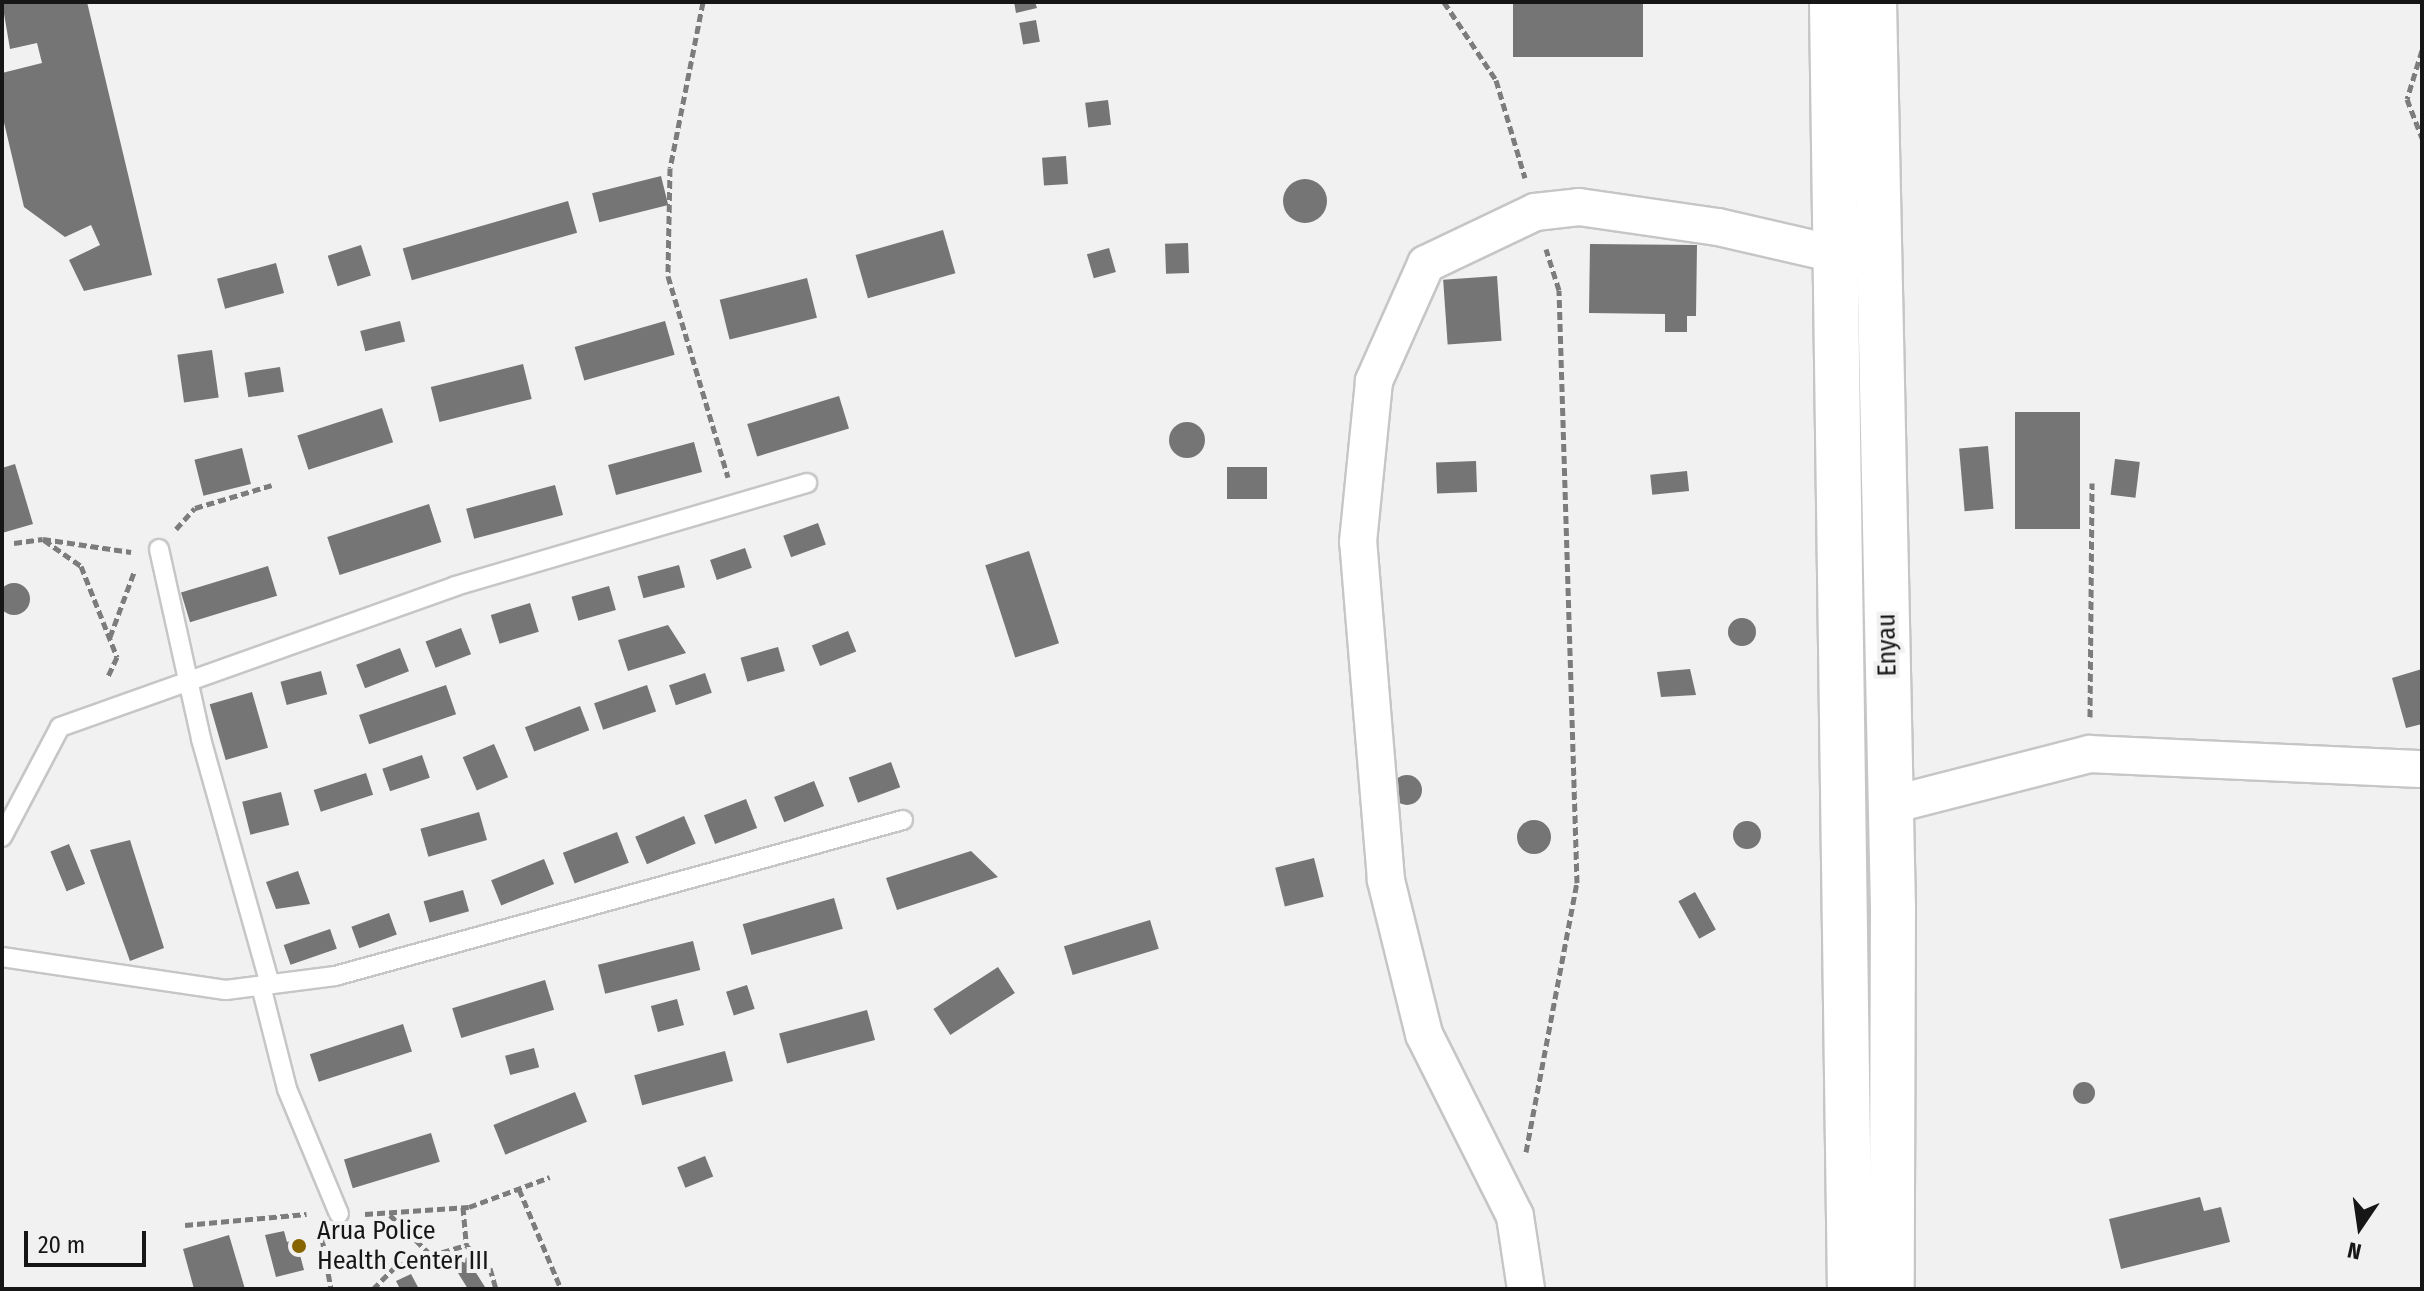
<!DOCTYPE html>
<style>
body{margin:0}
#map{position:relative;width:2424px;height:1291px;overflow:hidden;background:#f1f1f2;font-family:"Fira Sans Condensed",sans-serif}
div>[style]{position:absolute}
[style*='--x']{left:calc(var(--x)*1px);top:calc(var(--y)*1px);width:calc(var(--w)*1px);rotate:calc(var(--a)*1deg)}
.building>*{inset:0;background:#757576;transform-origin:0 0}
.round{border-radius:50%}
.path>*{height:5px;margin-top:-2.5px;transform-origin:0;background:repeating-linear-gradient(90deg,#7c7c7d 0 8px,transparent 0 12px)}
.roads{filter:drop-shadow(2px 0 #c6c6c7) drop-shadow(-2px 0 #c6c6c7) drop-shadow(0 2px #c6c6c7) drop-shadow(0 -2px #c6c6c7)}
.lane>*{height:18px;margin:-9px;padding:0 9px;transform-origin:9px;border-radius:9px;background:#fff}
.street>*{height:36px;margin:-18px;padding:0 18px;transform-origin:18px;border-radius:18px;background:#fff}
.secondary>*{height:44px;margin:-22px;padding:0 22px;transform-origin:22px;border-radius:22px;background:#fff}
.dots>*{width:22px;height:22px;translate:-50% -50%;box-sizing:border-box;border:4px solid #f1f1f2;border-radius:50%}
span{translate:-50% -50%;white-space:nowrap;text-align:center;line-height:1.15;-webkit-text-stroke:8px #f1f1f2;paint-order:stroke}
.street-label{font-size:26px;color:#161616}
.poi-label{font-size:26px;color:#161616}
.left{translate:0 -50%;text-align:left}
.frame{position:absolute;inset:0;border:4px solid #161616;pointer-events:none}
.north{position:absolute;left:2320px;top:1187px;width:80px;height:80px;-webkit-text-stroke:6px #f1f1f2;paint-order:stroke;rotate:193deg;font-size:22px;font-weight:700;line-height:32px;text-align:center;color:#161616}
.north::after{content:'';display:block;margin:auto;width:28px;height:36px;background:#161616;clip-path:polygon(50% 0,100% 100%,50% 72%,0 100%)}
.scale{position:absolute;left:24px;top:1231px;width:122px;height:36px;box-sizing:border-box;border:4px solid #161616;border-top:0;padding-left:10px;font-size:24px;line-height:28px;white-space:nowrap;color:#161616;-webkit-text-stroke:6px #f1f1f2;paint-order:stroke}
</style>
<div id="map">
<div class="building">
<i style="clip-path:polygon(2px 2px,87px 2px,152px 275px,84px 291px,69px 260px,100px 245px,91px 225px,65px 237px,24px 207px,2px 114px,2px 73px,42px 63px,37px 43px,10px 49px)"></i>
<i style="clip-path:polygon(1014px 2px,1035px 2px,1037px 8px,1016px 13px)"></i>
<i style="left:1513px;top:2px;width:130px;height:55px"></i>
<i style="left:1036px;top:20px;width:22px;height:17px;rotate:80deg"></i>
<i style="left:1108px;top:100px;width:25px;height:23px;rotate:83deg"></i>
<i style="left:1066px;top:156px;width:28px;height:24px;rotate:86deg"></i>
<i style="left:661px;top:176px;width:30px;height:71px;rotate:76deg"></i>
<i class="round" style="left:1283px;top:179px;width:44px;height:44px"></i>
<i style="left:568px;top:201px;width:33px;height:172px;rotate:74deg"></i>
<i style="left:943px;top:230px;width:45px;height:91px;rotate:74deg"></i>
<i style="left:1188px;top:243px;width:30px;height:23px;rotate:88deg"></i>
<i style="clip-path:polygon(1590px 244px,1697px 245px,1696px 316px,1687px 316px,1687px 332px,1665px 332px,1665px 314px,1589px 313px)"></i>
<i style="left:361px;top:245px;width:32px;height:35px;rotate:72deg"></i>
<i style="left:1109px;top:248px;width:25px;height:23px;rotate:74deg"></i>
<i style="left:276px;top:263px;width:31px;height:61px;rotate:75deg"></i>
<i style="left:1497px;top:276px;width:65px;height:54px;rotate:86deg"></i>
<i style="left:807px;top:278px;width:41px;height:90px;rotate:76deg"></i>
<i style="left:400px;top:321px;width:21px;height:41px;rotate:76deg"></i>
<i style="left:665px;top:321px;width:35px;height:94px;rotate:74deg"></i>
<i style="left:212px;top:350px;width:48px;height:35px;rotate:82deg"></i>
<i style="left:523px;top:364px;width:36px;height:95px;rotate:76deg"></i>
<i style="left:280px;top:367px;width:25px;height:36px;rotate:81deg"></i>
<i style="left:839px;top:396px;width:34px;height:96px;rotate:73deg"></i>
<i style="left:382px;top:408px;width:36px;height:89px;rotate:72deg"></i>
<i style="left:2015px;top:412px;width:65px;height:117px"></i>
<i class="round" style="left:1169px;top:422px;width:36px;height:36px"></i>
<i style="left:694px;top:442px;width:31px;height:89px;rotate:75deg"></i>
<i style="left:1988px;top:446px;width:63px;height:29px;rotate:85deg"></i>
<i style="left:242px;top:448px;width:37px;height:49px;rotate:76deg"></i>
<i style="left:2115px;top:459px;width:25px;height:36px;rotate:7deg"></i>
<i style="left:1476px;top:461px;width:31px;height:40px;rotate:88deg"></i>
<i style="clip-path:polygon(15px 464px,33px 524px,2px 533px,2px 468px)"></i>
<i style="left:1227px;top:467px;width:40px;height:32px"></i>
<i style="left:1687px;top:471px;width:20px;height:37px;rotate:84deg"></i>
<i style="left:555px;top:485px;width:31px;height:92px;rotate:75deg"></i>
<i style="left:429px;top:504px;width:40px;height:107px;rotate:72deg"></i>
<i style="left:818px;top:523px;width:23px;height:37px;rotate:70deg"></i>
<i style="left:745px;top:548px;width:21px;height:37px;rotate:71deg"></i>
<i style="left:1029px;top:551px;width:97px;height:46px;rotate:72deg"></i>
<i style="left:679px;top:565px;width:23px;height:43px;rotate:75deg"></i>
<i style="left:268px;top:566px;width:31px;height:91px;rotate:73deg"></i>
<i class="round" style="left:-2px;top:583px;width:32px;height:32px"></i>
<i style="left:609px;top:586px;width:25px;height:39px;rotate:74deg"></i>
<i style="left:530px;top:603px;width:30px;height:41px;rotate:73deg"></i>
<i class="round" style="left:1728px;top:618px;width:28px;height:28px"></i>
<i style="clip-path:polygon(668px 625px,686px 653px,628px 671px,618px 640px)"></i>
<i style="left:461px;top:628px;width:28px;height:38px;rotate:69deg"></i>
<i style="left:848px;top:631px;width:22px;height:39px;rotate:68deg"></i>
<i style="left:778px;top:647px;width:25px;height:39px;rotate:74deg"></i>
<i style="left:400px;top:648px;width:25px;height:47px;rotate:69deg"></i>
<i style="clip-path:polygon(1690px 669px,1696px 695px,1661px 697px,1657px 672px)"></i>
<i style="clip-path:polygon(2422px 669px,2422px 724px,2406px 728px,2392px 678px)"></i>
<i style="left:321px;top:671px;width:24px;height:42px;rotate:75deg"></i>
<i style="left:705px;top:673px;width:21px;height:38px;rotate:71deg"></i>
<i style="left:446px;top:685px;width:31px;height:92px;rotate:71deg"></i>
<i style="left:647px;top:685px;width:28px;height:56px;rotate:71deg"></i>
<i style="left:252px;top:692px;width:58px;height:44px;rotate:74deg"></i>
<i style="left:580px;top:706px;width:26px;height:59px;rotate:69deg"></i>
<i style="left:494px;top:744px;width:36px;height:34px;rotate:67deg"></i>
<i style="left:422px;top:755px;width:24px;height:42px;rotate:71deg"></i>
<i style="left:891px;top:762px;width:27px;height:45px;rotate:70deg"></i>
<i style="left:366px;top:773px;width:23px;height:55px;rotate:72deg"></i>
<i class="round" style="left:1392px;top:775px;width:30px;height:30px"></i>
<i style="left:814px;top:781px;width:27px;height:43px;rotate:68deg"></i>
<i style="left:281px;top:792px;width:34px;height:40px;rotate:76deg"></i>
<i style="left:746px;top:799px;width:31px;height:45px;rotate:69deg"></i>
<i style="left:479px;top:812px;width:29px;height:61px;rotate:74deg"></i>
<i style="left:684px;top:816px;width:30px;height:53px;rotate:67deg"></i>
<i class="round" style="left:1517px;top:820px;width:34px;height:34px"></i>
<i class="round" style="left:1733px;top:821px;width:28px;height:28px"></i>
<i style="left:617px;top:832px;width:33px;height:58px;rotate:69deg"></i>
<i style="clip-path:polygon(130px 840px,164px 948px,130px 961px,90px 850px)"></i>
<i style="left:69px;top:844px;width:43px;height:20px;rotate:68deg"></i>
<i style="clip-path:polygon(971px 851px,998px 877px,897px 910px,886px 878px)"></i>
<i style="left:1314px;top:858px;width:40px;height:40px;rotate:76deg"></i>
<i style="left:544px;top:859px;width:27px;height:57px;rotate:68deg"></i>
<i style="clip-path:polygon(298px 871px,310px 904px,276px 909px,266px 882px)"></i>
<i style="left:463px;top:890px;width:22px;height:41px;rotate:74deg"></i>
<i style="left:1695px;top:892px;width:43px;height:19px;rotate:61deg"></i>
<i style="left:834px;top:898px;width:32px;height:95px;rotate:74deg"></i>
<i style="left:389px;top:913px;width:23px;height:40px;rotate:70deg"></i>
<i style="left:1150px;top:920px;width:30px;height:90px;rotate:73deg"></i>
<i style="left:330px;top:929px;width:21px;height:49px;rotate:71deg"></i>
<i style="left:693px;top:941px;width:30px;height:98px;rotate:76deg"></i>
<i style="left:998px;top:967px;width:31px;height:77px;rotate:57deg"></i>
<i style="left:545px;top:980px;width:31px;height:97px;rotate:73deg"></i>
<i style="left:747px;top:985px;width:25px;height:22px;rotate:72deg"></i>
<i style="left:677px;top:999px;width:27px;height:27px;rotate:75deg"></i>
<i style="left:867px;top:1010px;width:31px;height:91px;rotate:75deg"></i>
<i style="left:403px;top:1024px;width:29px;height:98px;rotate:72deg"></i>
<i style="left:534px;top:1048px;width:20px;height:30px;rotate:75deg"></i>
<i style="left:725px;top:1051px;width:31px;height:94px;rotate:75deg"></i>
<i class="round" style="left:2073px;top:1082px;width:22px;height:22px"></i>
<i style="left:575px;top:1092px;width:32px;height:88px;rotate:68deg"></i>
<i style="left:431px;top:1133px;width:30px;height:91px;rotate:73deg"></i>
<i style="left:705px;top:1156px;width:22px;height:30px;rotate:68deg"></i>
<i style="clip-path:polygon(2200px 1197px,2204px 1211px,2221px 1207px,2230px 1242px,2121px 1269px,2109px 1219px)"></i>
<i style="clip-path:polygon(284px 1231px,287px 1242px,296px 1240px,304px 1270px,276px 1277px,265px 1235px)"></i>
<i style="clip-path:polygon(229px 1235px,245px 1289px,194px 1289px,183px 1249px)"></i>
<i style="clip-path:polygon(466px 1257px,485px 1287px,483px 1289px,468px 1289px,453px 1265px)"></i>
<i style="clip-path:polygon(411px 1274px,419px 1289px,400px 1289px,396px 1281px)"></i>
</div>
<div class="path">
<i style="--x:703;--y:2;--w:169;--a:101.2"></i>
<i style="--x:670;--y:168;--w:108;--a:91.1"></i>
<i style="--x:668;--y:276;--w:210;--a:73.4"></i>
<i style="--x:1444;--y:2;--w:94;--a:56.3"></i>
<i style="--x:1496;--y:80;--w:102;--a:73.5"></i>
<i style="--x:2422;--y:50;--w:51;--a:107"></i>
<i style="--x:2407;--y:99;--w:42;--a:69"></i>
<i style="--x:176;--y:529;--w:28;--a:-48"></i>
<i style="--x:195;--y:508;--w:80;--a:-16.6"></i>
<i style="--x:44;--y:540;--w:45;--a:35.1"></i>
<i style="--x:81;--y:566;--w:98;--a:68.4"></i>
<i style="--x:117;--y:657;--w:23;--a:115"></i>
<i style="--x:14;--y:543;--w:29;--a:-8"></i>
<i style="--x:43;--y:539;--w:89;--a:8.4"></i>
<i style="--x:110;--y:637;--w:69;--a:-69.7"></i>
<i style="--x:2090;--y:717;--w:234;--a:-89.5"></i>
<i style="--x:1526;--y:1152;--w:274;--a:-79.3"></i>
<i style="--x:1577;--y:883;--w:593;--a:-91.74"></i>
<i style="--x:1559;--y:290;--w:43;--a:-107.6"></i>
<i style="--x:519;--y:1189;--w:108;--a:67.2"></i>
<i style="--x:463;--y:1207;--w:38;--a:85"></i>
<i style="--x:466;--y:1245;--w:33;--a:44"></i>
<i style="--x:490;--y:1268;--w:22;--a:74"></i>
<i style="--x:365;--y:1214;--w:104;--a:-3.9"></i>
<i style="--x:469;--y:1207;--w:86;--a:-20.3"></i>
<i style="--x:390;--y:1215;--w:62;--a:44.3"></i>
<i style="--x:185;--y:1225;--w:122;--a:-5.2"></i>
<i style="--x:322;--y:1238;--w:52;--a:80"></i>
<i style="--x:373;--y:1289;--w:33;--a:-45"></i>
<i style="--x:396;--y:1266;--w:73;--a:-16.7"></i>
</div>
<div class="roads">
<div class="lane">
<i style="--x:159;--y:549;--w:195;--a:77.5"></i>
<i style="--x:201;--y:739;--w:255;--a:74.3"></i>
<i style="--x:2;--y:837;--w:124;--a:-62.2"></i>
<i style="--x:60;--y:727;--w:419;--a:-19.6"></i>
<i style="--x:455;--y:586;--w:367;--a:-16.3"></i>
<i style="--x:2;--y:957;--w:226;--a:8.4"></i>
<i style="--x:226;--y:990;--w:110;--a:-7.3"></i>
<i style="--x:335;--y:976;--w:589;--a:-15.36"></i>
<i style="--x:261;--y:986;--w:106;--a:75.8"></i>
<i style="--x:287;--y:1089;--w:135;--a:67.4"></i>
</div>
<div class="street">
<i style="--x:1891;--y:805;--w:205;--a:-14.4"></i>
<i style="--x:2090;--y:754;--w:332;--a:2.6"></i>
<i style="--x:1526;--y:1289;--w:74;--a:-98.6"></i>
<i style="--x:1515;--y:1216;--w:203;--a:-116.6"></i>
<i style="--x:1424;--y:1034;--w:159;--a:-103.9"></i>
<i style="--x:1386;--y:880;--w:339;--a:-94.7"></i>
<i style="--x:1358;--y:542;--w:162;--a:-84.3"></i>
<i style="--x:1374;--y:381;--w:128;--a:-66"></i>
<i style="--x:1426;--y:264;--w:121;--a:-25.5"></i>
<i style="--x:1535;--y:212;--w:44;--a:-6.5"></i>
<i style="--x:1579;--y:207;--w:140;--a:8.2"></i>
<i style="--x:1718;--y:227;--w:147;--a:13"></i>
</div>
<div class="secondary">
<i style="--x:1832;--y:2;--w:1287;--a:89.2"></i>
<i style="--x:1874;--y:2;--w:906;--a:88.8"></i>
<i style="--x:1893;--y:908;--w:381;--a:90.2"></i>
</div>
</div>
<div class="dots">
<i style="left:299px;top:1246px;background:#876400"></i>
</div>
<div class="street-label">
<span style="left:1887px;top:645px;rotate:-91deg">Enyau</span>
</div>
<div class="poi-label">
<span class="left" style="left:317px;top:1246px">Arua Police<br>Health Center III</span>
</div>
<div class="frame"></div>
<div class="north">N</div>
<div class="scale">20 m</div>
</div>
